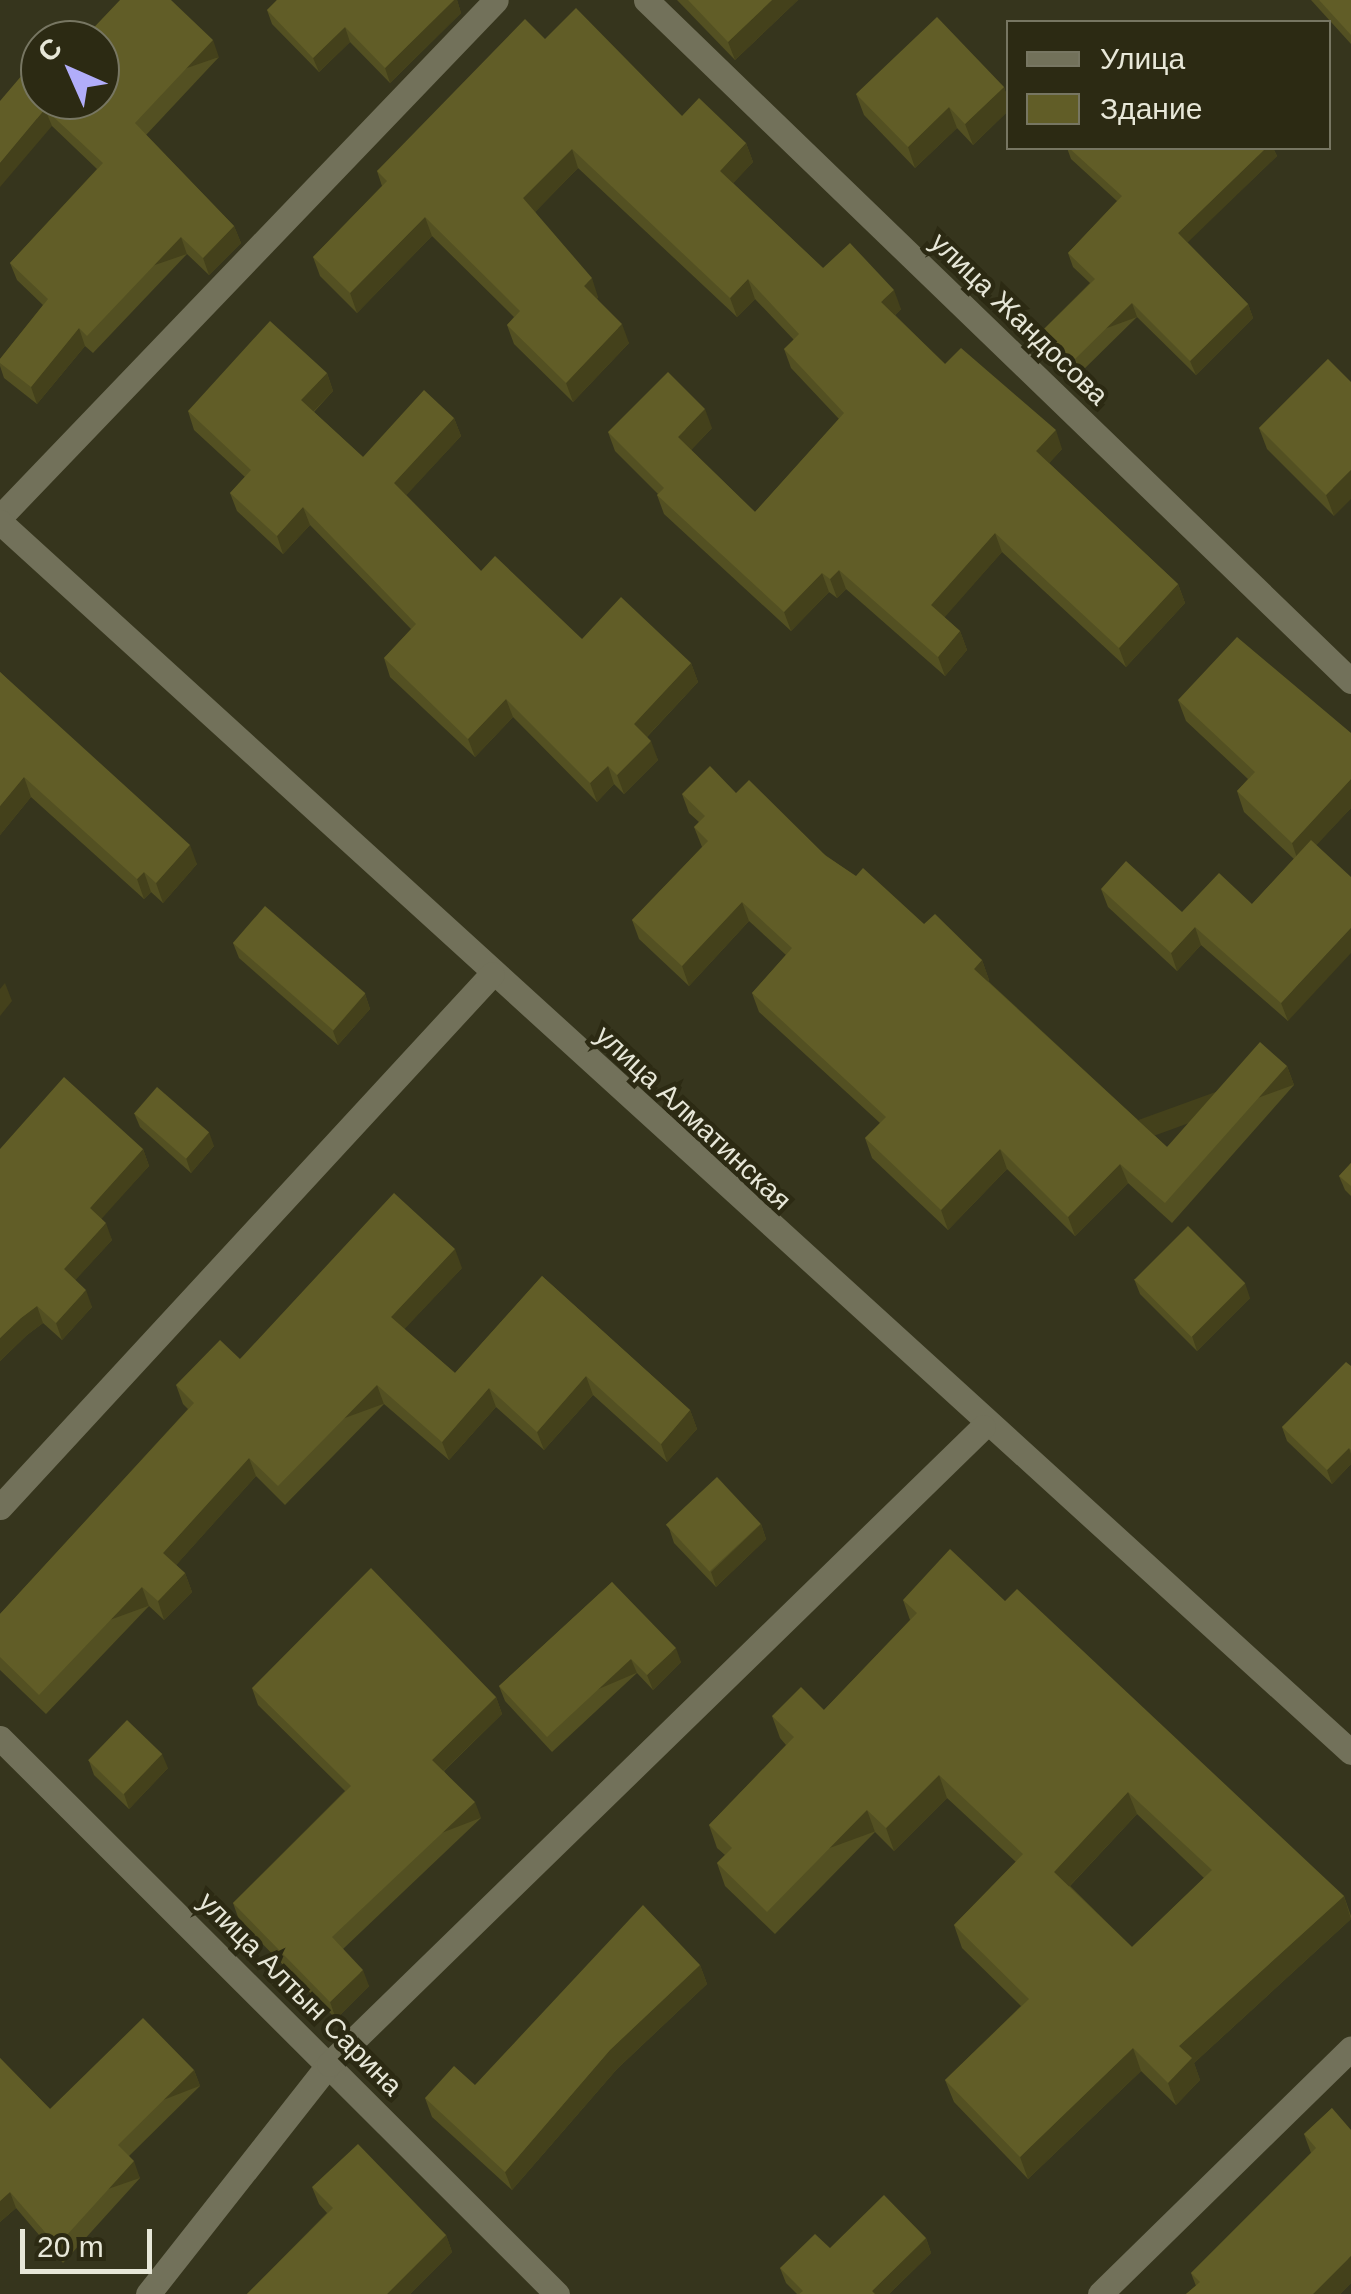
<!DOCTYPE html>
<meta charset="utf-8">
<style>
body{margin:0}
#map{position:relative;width:1351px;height:2294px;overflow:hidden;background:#36351d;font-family:Arial,sans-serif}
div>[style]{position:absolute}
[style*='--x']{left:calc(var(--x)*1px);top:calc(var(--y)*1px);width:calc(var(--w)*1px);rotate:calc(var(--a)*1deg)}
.minor>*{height:25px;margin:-12.5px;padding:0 12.5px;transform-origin:12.5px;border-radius:12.5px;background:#72715a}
.wall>*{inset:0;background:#535022}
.shaded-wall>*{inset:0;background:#44411b;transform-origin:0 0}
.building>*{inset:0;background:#615d27;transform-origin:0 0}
span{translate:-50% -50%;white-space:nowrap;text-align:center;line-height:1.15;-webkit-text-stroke:9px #2c2a13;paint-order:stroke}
.street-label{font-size:28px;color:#e7e7d8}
.legend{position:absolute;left:1006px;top:20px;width:325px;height:130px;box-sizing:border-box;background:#2c2a13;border:2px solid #777662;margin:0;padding:12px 18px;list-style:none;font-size:30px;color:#e7e7d8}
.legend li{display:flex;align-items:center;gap:20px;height:50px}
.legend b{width:50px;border:2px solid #777662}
.north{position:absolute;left:20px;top:20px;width:100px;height:100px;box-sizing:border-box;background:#2c2a13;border:2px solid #777662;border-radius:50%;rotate:315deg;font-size:28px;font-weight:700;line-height:40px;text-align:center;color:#e7e7d8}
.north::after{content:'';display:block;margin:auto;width:35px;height:45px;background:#b1adfa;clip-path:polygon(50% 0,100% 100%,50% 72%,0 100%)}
.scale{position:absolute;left:20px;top:2229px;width:132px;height:45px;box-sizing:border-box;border:5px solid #e7e7d8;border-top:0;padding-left:12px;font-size:30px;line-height:35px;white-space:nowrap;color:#e7e7d8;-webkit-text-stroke:8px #2c2a13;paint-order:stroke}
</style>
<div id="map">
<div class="minor">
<i style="--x:646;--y:0;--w:980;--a:44.01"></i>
<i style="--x:0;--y:517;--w:716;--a:-46.19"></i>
<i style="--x:0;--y:522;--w:1827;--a:42.32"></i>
<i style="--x:0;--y:1507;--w:725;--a:-47.29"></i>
<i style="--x:0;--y:1738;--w:787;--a:44.95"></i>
<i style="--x:148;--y:2294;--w:293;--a:-51.8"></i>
<i style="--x:329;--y:2064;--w:913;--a:-44.25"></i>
<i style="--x:1100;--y:2294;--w:351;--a:-44.4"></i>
</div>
<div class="wall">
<i style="clip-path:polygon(277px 0,457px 0,461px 13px,390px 83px,350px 42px,319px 72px,272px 24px,267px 10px)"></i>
<i style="clip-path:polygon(677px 0,798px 0,735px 60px)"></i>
<i style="clip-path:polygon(1311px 0,1351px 0,1351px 44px)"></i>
<i style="clip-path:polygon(545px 39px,682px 116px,746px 143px,753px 162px,733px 183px,823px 268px,901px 309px,895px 315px,945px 364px,1062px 449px,1049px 463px,1178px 584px,1185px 603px,1126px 667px,1002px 552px,944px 617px,960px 631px,967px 650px,945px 676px,846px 589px,837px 598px,829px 592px,791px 631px,664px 514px,657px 495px,658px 494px,615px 451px,608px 432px,712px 428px,691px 450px,755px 512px,839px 419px,791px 368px,784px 349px,794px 340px,755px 299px,737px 317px,578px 168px,535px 212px,598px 297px,597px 299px,629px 343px,573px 402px,514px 344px,507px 325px,514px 317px,432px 236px,357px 313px,320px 276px,313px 257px,382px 186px,377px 171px)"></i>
<i style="clip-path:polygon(219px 57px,146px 135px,234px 226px,241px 243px,209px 275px,187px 254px,93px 353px,85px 346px,37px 404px,4px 378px,0 366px,0 359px,43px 305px,17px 280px,10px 263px,97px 169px,52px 126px,0 101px)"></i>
<i style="clip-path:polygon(1004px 87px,1008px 100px,1008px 111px,973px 145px,957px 128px,915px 168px,864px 115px,856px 94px)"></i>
<i style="clip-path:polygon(1067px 148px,1273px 148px,1277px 156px,1187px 242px,1248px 304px,1253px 318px,1196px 375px,1137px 317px,1076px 377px,1045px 346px,1040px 333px,1090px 283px,1073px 267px,1068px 253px,1117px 201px,1071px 159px)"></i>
<i style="clip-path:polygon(1328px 359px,1334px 516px,1267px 449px,1259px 428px)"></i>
<i style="clip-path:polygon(327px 373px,333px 391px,314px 412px,363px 457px,454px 418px,461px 436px,406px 495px,481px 571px,582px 639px,691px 663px,698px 682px,647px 737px,658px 760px,624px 794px,614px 784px,597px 802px,513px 717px,475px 757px,390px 677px,384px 658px,411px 629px,310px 525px,283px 554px,237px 511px,230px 493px,245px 477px,194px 430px,188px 411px)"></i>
<i style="clip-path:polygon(0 672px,197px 864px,163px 903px,151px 892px,144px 899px,31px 797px,0 835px)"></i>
<i style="clip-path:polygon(1178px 700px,1351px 733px,1351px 808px,1316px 845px,1288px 1021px,1201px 945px,1177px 971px,1108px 907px,1101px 889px,1182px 912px,1252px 904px,1294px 859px,1244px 812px,1237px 791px,1248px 779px,1186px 721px)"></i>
<i style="clip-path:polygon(736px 793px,924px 924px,982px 960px,989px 980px,988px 981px,1167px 1147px,1287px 1066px,1294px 1085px,1172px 1223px,1128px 1183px,1075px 1236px,1007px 1169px,948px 1230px,872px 1158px,865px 1138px,880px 1123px,759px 1012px,752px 993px,786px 955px,749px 921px,689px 986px,639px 939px,632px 920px,702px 847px,694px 827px,699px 822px,689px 813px,682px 794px)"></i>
<i style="clip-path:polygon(233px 943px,365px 994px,370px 1009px,338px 1045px,239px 958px)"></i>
<i style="clip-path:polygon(134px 1113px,214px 1146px,191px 1173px,140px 1127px)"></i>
<i style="clip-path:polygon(0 1149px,143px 1149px,149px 1166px,101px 1218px,112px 1240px,75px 1280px,92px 1307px,62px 1340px,43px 1323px,27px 1335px,0 1361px)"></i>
<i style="clip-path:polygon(1351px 1163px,1351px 1196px,1345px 1190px,1339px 1176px)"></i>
<i style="clip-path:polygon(462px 1268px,404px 1329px,455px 1373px,542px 1276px,690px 1410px,697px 1429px,667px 1462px,593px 1395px,544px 1450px,496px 1407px,449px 1460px,384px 1404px,285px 1505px,256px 1476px,176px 1565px,185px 1573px,192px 1592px,164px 1620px,149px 1606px,46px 1714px,0 1670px,0 1614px,188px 1409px,183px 1404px,176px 1385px)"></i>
<i style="clip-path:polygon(1134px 1279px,1250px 1298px,1197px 1351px,1140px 1294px)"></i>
<i style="clip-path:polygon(1351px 1366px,1351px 1464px,1332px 1484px,1287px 1441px,1282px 1427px)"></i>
<i style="clip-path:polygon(761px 1524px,766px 1539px,716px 1587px,674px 1543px,669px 1528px)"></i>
<i style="clip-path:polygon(612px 1582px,681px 1662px,653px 1690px,637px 1673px,552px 1752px,505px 1701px,499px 1686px)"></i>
<i style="clip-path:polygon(evenodd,903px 1600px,1005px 1601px,1344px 1896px,1351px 1916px,1351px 1919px,1194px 2063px,1200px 2080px,1176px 2105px,1141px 2071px,1028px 2179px,954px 2102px,945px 2080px,1021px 2006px,962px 1948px,954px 1925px,1016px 1862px,947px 1798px,894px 1851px,875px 1832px,775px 1934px,725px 1886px,717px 1863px,725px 1855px,717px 1848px,709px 1825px,786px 1745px,780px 1738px,772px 1716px,824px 1710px,910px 1620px,903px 1600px,1137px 1814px,1204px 1878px,1132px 1947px,1070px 1886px,1137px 1814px)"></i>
<i style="clip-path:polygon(252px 1688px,496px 1697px,502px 1714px,444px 1771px,481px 1818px,343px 1949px,369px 1986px,336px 2019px,239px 1920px,233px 1903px,345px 1791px,258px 1705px)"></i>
<i style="clip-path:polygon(89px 1761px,168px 1768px,129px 1809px,94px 1775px)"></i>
<i style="clip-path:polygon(700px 1965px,707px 1984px,617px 2069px,512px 2190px,432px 2117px,425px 2098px,475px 2085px)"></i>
<i style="clip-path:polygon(0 2058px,50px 2109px,194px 2070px,200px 2086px,129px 2156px,140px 2178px,63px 2263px,16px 2208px,0 2222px)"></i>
<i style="clip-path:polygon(1332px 2108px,1351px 2283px,1340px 2294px,1186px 2294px,1196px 2286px,1191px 2273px,1311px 2153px,1304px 2134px)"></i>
<i style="clip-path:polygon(312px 2187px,446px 2235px,452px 2252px,410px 2294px,247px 2294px,327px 2213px,319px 2204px)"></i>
<i style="clip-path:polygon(926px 2238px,931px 2253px,889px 2294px,797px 2294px,786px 2283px,780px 2268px,830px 2248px)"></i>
</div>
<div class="shaded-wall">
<i style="clip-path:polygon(454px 0,457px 0,461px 13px,390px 83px,385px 68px)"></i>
<i style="clip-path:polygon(772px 0,798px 0,735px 60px,728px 42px)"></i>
<i style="clip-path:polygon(345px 27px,350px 42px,319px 72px,313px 58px)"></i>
<i style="left:213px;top:40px;width:18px;height:114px;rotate:71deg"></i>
<i style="clip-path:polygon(1004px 87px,1008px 100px,1008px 111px,973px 145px,965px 124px)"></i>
<i style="clip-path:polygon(949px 107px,957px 128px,915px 168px,908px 147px)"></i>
<i style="clip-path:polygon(45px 109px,52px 126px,0 187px,0 163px)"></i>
<i style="clip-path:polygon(746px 143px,753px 162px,727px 190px,720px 171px)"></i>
<i style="clip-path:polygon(1266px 148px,1273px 148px,1277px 156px,1183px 247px,1178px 233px)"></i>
<i style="clip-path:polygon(572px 149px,578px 168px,530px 217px,523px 198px)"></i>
<i style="clip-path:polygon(425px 217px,432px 236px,357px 313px,350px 293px)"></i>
<i style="clip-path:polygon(234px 226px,241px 243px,209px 275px,203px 258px)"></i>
<i style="left:181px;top:237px;width:18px;height:137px;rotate:71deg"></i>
<i style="clip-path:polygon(592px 278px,598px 297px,591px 305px,584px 286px)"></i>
<i style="clip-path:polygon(748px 279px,755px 299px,737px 317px,730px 298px)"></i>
<i style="clip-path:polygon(894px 290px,901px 309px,888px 321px,881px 302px)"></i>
<i style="left:1132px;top:303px;width:15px;height:86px;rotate:70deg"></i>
<i style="clip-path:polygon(1248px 304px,1253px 318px,1196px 375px,1190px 361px)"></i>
<i style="clip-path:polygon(622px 324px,629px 343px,573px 402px,566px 383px)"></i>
<i style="clip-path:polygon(79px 328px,85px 346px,37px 404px,31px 387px)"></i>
<i style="clip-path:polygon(327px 373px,333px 391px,307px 418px,301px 400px)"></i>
<i style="clip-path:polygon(705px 409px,712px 428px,685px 456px,678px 437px)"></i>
<i style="clip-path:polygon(454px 418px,461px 436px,401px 501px,394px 483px)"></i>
<i style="clip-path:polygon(1056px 430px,1062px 449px,1043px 470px,1036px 451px)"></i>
<i style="clip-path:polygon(1351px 470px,1351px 499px,1334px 516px,1326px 495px)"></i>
<i style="clip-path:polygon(303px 507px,310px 525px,283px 554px,277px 536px)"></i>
<i style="clip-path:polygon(995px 533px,1002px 552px,938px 625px,931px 605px)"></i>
<i style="clip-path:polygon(839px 570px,846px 589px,837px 598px,830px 579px)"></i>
<i style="clip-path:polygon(822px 573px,829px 592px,791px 631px,784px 612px)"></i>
<i style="clip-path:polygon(1178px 584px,1185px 603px,1126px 667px,1119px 648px)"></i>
<i style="clip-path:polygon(960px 631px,967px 650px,945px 676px,938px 657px)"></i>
<i style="clip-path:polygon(691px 663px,698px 682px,641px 743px,634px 724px)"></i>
<i style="clip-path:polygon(506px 699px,513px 717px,475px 757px,468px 739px)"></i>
<i style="clip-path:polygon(651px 741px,658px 760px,624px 794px,617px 775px)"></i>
<i style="clip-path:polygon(608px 766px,614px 784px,597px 802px,590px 783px)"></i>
<i style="clip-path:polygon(24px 777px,31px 797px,0 835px,0 806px)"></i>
<i style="clip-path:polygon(1351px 779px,1351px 808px,1299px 864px,1292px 843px)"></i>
<i style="clip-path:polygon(190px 845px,197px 864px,163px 903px,156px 883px)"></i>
<i style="clip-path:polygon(144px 872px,151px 892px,144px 899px,137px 879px)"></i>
<i style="clip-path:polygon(742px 902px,749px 921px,689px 986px,682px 966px)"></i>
<i style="clip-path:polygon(1195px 927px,1201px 945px,1177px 971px,1171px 953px)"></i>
<i style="clip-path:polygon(1351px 928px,1351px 953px,1288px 1021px,1281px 1003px)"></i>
<i style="clip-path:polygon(982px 960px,989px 980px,981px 988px,974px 969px)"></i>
<i style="clip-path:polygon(5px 983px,12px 1001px,0 1016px,0 989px)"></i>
<i style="clip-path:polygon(365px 994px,370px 1009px,338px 1045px,333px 1031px)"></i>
<i style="left:1287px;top:1066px;width:20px;height:183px;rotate:70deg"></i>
<i style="clip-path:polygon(209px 1132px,214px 1146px,191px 1173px,186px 1158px)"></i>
<i style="clip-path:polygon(143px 1149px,149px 1166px,96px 1225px,90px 1208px)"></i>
<i style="clip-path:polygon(1000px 1149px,1007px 1169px,948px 1230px,941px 1210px)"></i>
<i style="clip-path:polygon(1120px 1164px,1128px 1183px,1075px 1236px,1068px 1217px)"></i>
<i style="clip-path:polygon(106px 1223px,112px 1240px,70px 1286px,64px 1269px)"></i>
<i style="clip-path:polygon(455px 1249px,462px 1268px,398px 1336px,391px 1317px)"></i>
<i style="clip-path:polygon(1245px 1283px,1250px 1298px,1197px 1351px,1192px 1336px)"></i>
<i style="clip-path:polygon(86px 1290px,92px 1307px,62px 1340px,56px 1323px)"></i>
<i style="clip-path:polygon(37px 1306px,43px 1323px,27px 1335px,0 1361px,0 1338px,21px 1318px)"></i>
<i style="clip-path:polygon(586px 1376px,593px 1395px,544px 1450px,537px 1432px)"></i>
<i style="left:377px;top:1385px;width:20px;height:141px;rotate:70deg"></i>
<i style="clip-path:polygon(489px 1388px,496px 1407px,449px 1460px,442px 1442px)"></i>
<i style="clip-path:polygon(690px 1410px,697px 1429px,667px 1462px,661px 1444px)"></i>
<i style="clip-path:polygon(1349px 1448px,1351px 1454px,1351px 1464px,1332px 1484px,1327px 1470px)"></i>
<i style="clip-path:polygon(249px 1458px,256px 1476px,170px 1572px,163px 1553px)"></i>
<i style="clip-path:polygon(761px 1524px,766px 1539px,716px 1587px,711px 1572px)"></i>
<i style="clip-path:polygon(185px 1573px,192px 1592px,164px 1620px,158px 1601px)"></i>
<i style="left:142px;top:1587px;width:20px;height:149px;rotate:70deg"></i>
<i style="clip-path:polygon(676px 1648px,681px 1662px,653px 1690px,647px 1675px)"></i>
<i style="left:631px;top:1659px;width:15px;height:115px;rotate:67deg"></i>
<i style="clip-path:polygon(496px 1697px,502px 1714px,438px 1776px,432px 1760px)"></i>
<i style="clip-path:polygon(162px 1754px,168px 1768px,129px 1809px,124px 1794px)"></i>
<i style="clip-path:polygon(939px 1775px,947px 1798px,894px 1851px,886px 1828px)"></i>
<i style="clip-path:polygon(1128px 1792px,1137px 1814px,1062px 1894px,1054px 1872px)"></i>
<i style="left:475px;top:1802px;width:17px;height:197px;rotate:69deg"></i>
<i style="left:867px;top:1810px;width:23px;height:143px;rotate:70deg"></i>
<i style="clip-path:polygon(1344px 1896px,1351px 1919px,1194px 2063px,1200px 2080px,1176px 2105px,1168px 2083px,1179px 2046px)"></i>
<i style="clip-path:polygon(700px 1965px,707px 1984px,617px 2069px,512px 2190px,505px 2172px,610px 2050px)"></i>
<i style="clip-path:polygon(363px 1970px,369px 1986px,336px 2019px,330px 2002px)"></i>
<i style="clip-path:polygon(1133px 2048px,1141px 2071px,1028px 2179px,1020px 2157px)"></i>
<i style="left:194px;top:2070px;width:17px;height:107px;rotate:69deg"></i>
<i style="left:134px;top:2161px;width:18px;height:115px;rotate:71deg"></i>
<i style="clip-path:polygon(10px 2192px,16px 2208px,0 2222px,0 2201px)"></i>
<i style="clip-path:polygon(446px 2235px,452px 2252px,410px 2294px,387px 2294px)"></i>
<i style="clip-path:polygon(926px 2238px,931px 2253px,889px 2294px,873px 2294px,872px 2291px)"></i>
<i style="clip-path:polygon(1351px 2256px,1351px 2283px,1340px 2294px,1313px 2294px)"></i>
</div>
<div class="building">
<i style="clip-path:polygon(120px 0,171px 0,213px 40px,135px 123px,234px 226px,203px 258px,181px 237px,87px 336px,79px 328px,31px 387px,0 363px,0 359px,48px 299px,10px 263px,103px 163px,45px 109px,0 163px,0 101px,40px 54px,40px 100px,100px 100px,100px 40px,82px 40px)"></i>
<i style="clip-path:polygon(277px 0,454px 0,385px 68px,345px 27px,313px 58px,267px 10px)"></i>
<i style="clip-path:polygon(688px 0,772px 0,728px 42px)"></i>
<i style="clip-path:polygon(1319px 0,1351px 0,1351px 35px)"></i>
<i style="clip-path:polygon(576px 8px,682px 116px,699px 98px,746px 143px,720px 171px,823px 268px,850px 243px,894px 290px,881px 302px,945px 364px,961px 348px,1056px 430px,1036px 451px,1178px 584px,1119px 648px,995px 533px,931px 605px,960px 631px,938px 657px,839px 570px,830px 579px,822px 573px,784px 612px,657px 495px,664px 488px,608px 432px,668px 372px,705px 409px,678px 437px,755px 512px,844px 413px,784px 349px,799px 334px,748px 279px,730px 298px,572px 149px,523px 198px,592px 278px,584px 286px,622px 324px,566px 383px,507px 325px,520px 311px,425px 217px,350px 293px,313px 257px,387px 181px,377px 171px,525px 19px,545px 39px)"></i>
<i style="clip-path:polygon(937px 17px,1004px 87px,965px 124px,949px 107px,908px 147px,856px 94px)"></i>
<i style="clip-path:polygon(58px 33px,66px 40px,52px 40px)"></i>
<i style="clip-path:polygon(1069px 148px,1266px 148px,1178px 233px,1248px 304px,1190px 361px,1132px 303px,1071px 363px,1040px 333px,1095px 279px,1068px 253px,1122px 196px)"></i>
<i style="clip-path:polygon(270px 321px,327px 373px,301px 400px,363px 457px,424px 390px,454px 418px,394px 483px,481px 571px,495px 556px,582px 639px,621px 597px,691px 663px,634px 724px,651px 741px,617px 775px,608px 766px,590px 783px,506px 699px,468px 739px,384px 658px,416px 624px,303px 507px,277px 536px,230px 493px,251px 470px,188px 411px)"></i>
<i style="clip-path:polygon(1328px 359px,1351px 382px,1351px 470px,1326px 495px,1259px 428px)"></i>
<i style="clip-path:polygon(1237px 637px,1351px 733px,1351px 779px,1292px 843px,1237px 791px,1255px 772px,1178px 700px)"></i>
<i style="clip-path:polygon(0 672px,190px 845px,156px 883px,144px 872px,137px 879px,24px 777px,0 806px)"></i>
<i style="clip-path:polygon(710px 766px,736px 793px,749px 780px,826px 856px,856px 876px,863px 868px,924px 924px,935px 914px,982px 960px,974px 969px,1167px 1147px,1260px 1042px,1287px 1066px,1165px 1203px,1120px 1164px,1068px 1217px,1000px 1149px,941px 1210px,865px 1138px,886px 1117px,752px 993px,792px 948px,742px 902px,682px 966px,632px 920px,708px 841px,694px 827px,705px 816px,682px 794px)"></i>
<i style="clip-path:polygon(1311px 840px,1351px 877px,1351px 928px,1281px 1003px,1195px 927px,1171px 953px,1101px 889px,1126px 861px,1182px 912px,1219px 873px,1252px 904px)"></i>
<i style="left:265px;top:906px;width:133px;height:49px;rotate:41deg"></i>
<i style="clip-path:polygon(64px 1077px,143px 1149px,90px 1208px,106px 1223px,64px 1269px,86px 1290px,56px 1323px,37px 1306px,21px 1318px,0 1338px,0 1149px)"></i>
<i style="left:157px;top:1087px;width:69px;height:35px;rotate:41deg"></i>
<i style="clip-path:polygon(1351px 1163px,1351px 1186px,1339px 1176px)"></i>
<i style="clip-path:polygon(394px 1193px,455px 1249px,391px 1317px,455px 1373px,542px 1276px,690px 1410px,661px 1444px,586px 1376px,537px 1432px,489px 1388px,442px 1442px,377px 1385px,278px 1486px,249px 1458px,163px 1553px,185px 1573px,158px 1601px,142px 1587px,39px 1695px,0 1657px,0 1614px,194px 1403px,176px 1385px,220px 1340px,240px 1359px)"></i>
<i style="left:1188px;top:1226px;width:81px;height:76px;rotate:45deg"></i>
<i style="clip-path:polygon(1346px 1362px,1351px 1366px,1351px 1450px,1349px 1448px,1327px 1470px,1282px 1427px)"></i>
<i style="left:717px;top:1477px;width:64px;height:70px;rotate:47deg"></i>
<i style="clip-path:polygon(evenodd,950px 1549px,1005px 1601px,1017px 1589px,1344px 1896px,1179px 2046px,1192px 2058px,1168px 2083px,1133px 2048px,1020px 2157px,945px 2080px,1029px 1999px,954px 1925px,1023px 1854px,939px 1775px,886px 1828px,867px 1810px,767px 1912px,717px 1863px,732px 1848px,709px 1825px,794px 1737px,772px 1716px,801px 1687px,824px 1710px,917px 1613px,903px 1600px,950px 1549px,1128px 1792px,1212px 1870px,1132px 1947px,1054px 1872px,1128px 1792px)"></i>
<i style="clip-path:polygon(371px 1568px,496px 1697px,432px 1760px,475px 1802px,332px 1937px,363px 1970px,330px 2002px,233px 1903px,351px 1786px,252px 1688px)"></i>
<i style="clip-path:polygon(612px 1582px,676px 1648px,647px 1675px,631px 1659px,547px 1737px,499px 1686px)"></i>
<i style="left:127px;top:1720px;width:49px;height:56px;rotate:44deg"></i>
<i style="clip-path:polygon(643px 1905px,700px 1965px,610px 2050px,505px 2172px,425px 2098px,454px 2066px,475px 2085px)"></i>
<i style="clip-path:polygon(143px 2018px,194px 2070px,118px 2145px,134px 2161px,57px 2246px,10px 2192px,0 2201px,0 2058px,50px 2109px)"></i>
<i style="clip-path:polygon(1332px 2108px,1351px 2130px,1351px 2256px,1313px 2294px,1186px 2294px,1200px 2282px,1191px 2273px,1316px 2148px,1304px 2134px)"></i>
<i style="clip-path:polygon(358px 2144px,446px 2235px,387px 2294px,247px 2294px,333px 2208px,312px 2187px)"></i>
<i style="clip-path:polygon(884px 2195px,926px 2238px,872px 2291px,875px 2294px,799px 2294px,803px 2291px,780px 2268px,815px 2234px,830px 2248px)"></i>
</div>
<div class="street-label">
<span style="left:1019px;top:319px;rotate:44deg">улица Жандосова</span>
<span style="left:693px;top:1118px;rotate:43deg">улица Алматинская</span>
<span style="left:300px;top:1994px;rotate:45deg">улица Алтын Сарина</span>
</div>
<ul class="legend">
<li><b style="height:12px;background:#72715a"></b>Улица</li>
<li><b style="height:28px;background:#615d27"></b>Здание</li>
</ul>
<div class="north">С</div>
<div class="scale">20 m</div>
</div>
